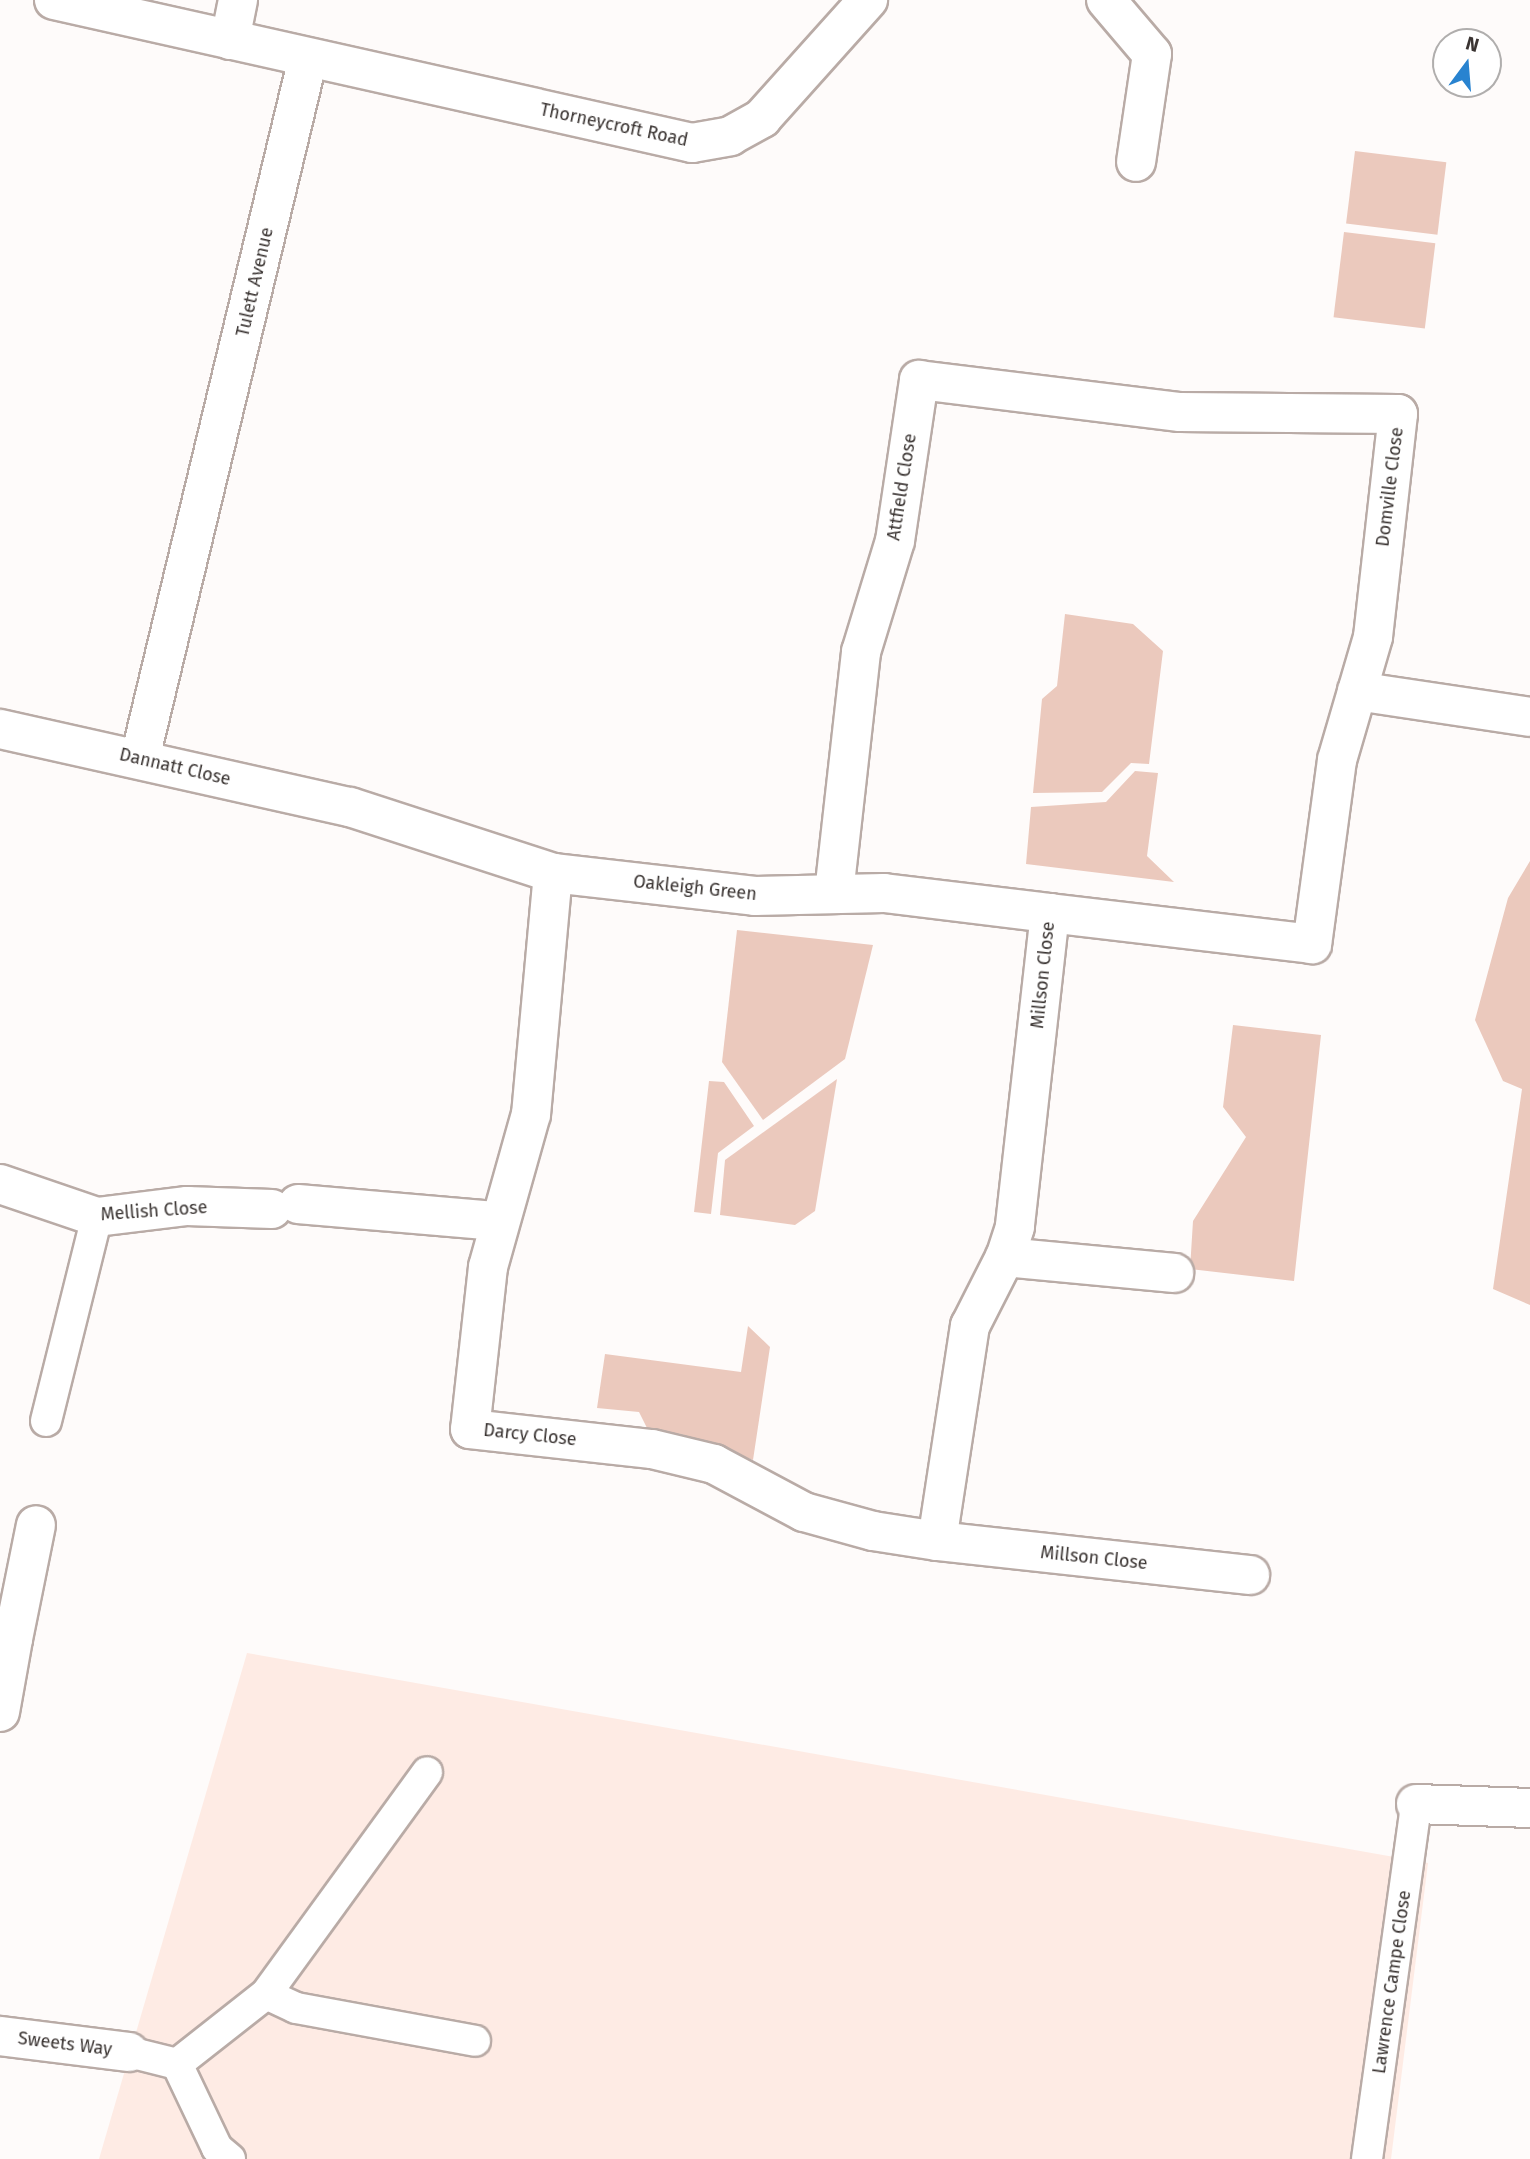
<!DOCTYPE html>
<style>
body{margin:0}
#map{position:relative;width:1530px;height:2159px;overflow:hidden;background:#fefbfa;font-family:"Fira Sans",sans-serif}
div>[style]{position:absolute}
[style*='--x']{left:calc(var(--x)*1px);top:calc(var(--y)*1px);width:calc(var(--w)*1px);rotate:calc(var(--a)*1deg)}
.built>*{inset:0;background:#feebe4}
.green>*{inset:0;background:#ebc9bd;transform-origin:0 0}
.roads{filter:drop-shadow(2px 0 #b9aba6) drop-shadow(-2px 0 #b9aba6) drop-shadow(0 2px #b9aba6) drop-shadow(0 -2px #b9aba6)}
.service>*{height:30px;margin:-15px;padding:0 15px;transform-origin:15px;border-radius:15px;background:#fff}
.minor>*{height:38px;margin:-19px;padding:0 19px;transform-origin:19px;border-radius:19px;background:#fff}
span{translate:-50% -50%;white-space:nowrap;text-align:center;line-height:1.15;-webkit-text-stroke:7px #fff;paint-order:stroke}
.street-label{font-size:18px;color:#3a3432}
.north{position:absolute;left:1432px;top:28px;width:70px;height:70px;box-sizing:border-box;background:#fff;border:2px solid #b0aead;border-radius:50%;rotate:16deg;font-size:19px;font-weight:700;line-height:28px;text-align:center;color:#3a3432}
.north::after{content:'';display:block;margin:auto;width:24px;height:32px;background:#2883d0;clip-path:polygon(50% 0,100% 100%,50% 72%,0 100%)}
</style>
<div id="map">
<div class="built">
<i style="clip-path:polygon(247px 1653px,1428px 1863px,1391px 2159px,99px 2159px)"></i>
</div>
<div class="green">
<i style="left:1355px;top:151px;width:92px;height:73px;rotate:7deg"></i>
<i style="left:1344px;top:232px;width:92px;height:86px;rotate:7deg"></i>
<i style="clip-path:polygon(1065px 614px,1133px 624px,1163px 651px,1149px 764px,1131px 763px,1102px 792px,1033px 793px,1042px 699px,1057px 686px)"></i>
<i style="clip-path:polygon(1135px 771px,1158px 773px,1147px 856px,1174px 882px,1026px 864px,1031px 807px,1106px 802px)"></i>
<i style="clip-path:polygon(1530px 861px,1530px 1305px,1493px 1289px,1522px 1089px,1503px 1081px,1475px 1020px,1508px 898px)"></i>
<i style="clip-path:polygon(737px 930px,873px 945px,845px 1059px,763px 1120px,722px 1062px)"></i>
<i style="clip-path:polygon(1233px 1025px,1321px 1035px,1294px 1281px,1190px 1269px,1193px 1221px,1246px 1137px,1223px 1107px)"></i>
<i style="clip-path:polygon(837px 1079px,815px 1211px,795px 1225px,720px 1215px,725px 1160px)"></i>
<i style="clip-path:polygon(709px 1081px,724px 1082px,754px 1126px,718px 1153px,711px 1214px,694px 1212px)"></i>
<i style="clip-path:polygon(748px 1326px,770px 1347px,753px 1460px,681px 1434px,648px 1430px,639px 1412px,597px 1408px,605px 1354px,741px 1372px)"></i>
</div>
<div class="roads">
<div class="service">
<i style="--x:46;--y:1421;--w:210;--a:-76"></i>
<i style="--x:266;--y:1994;--w:274;--a:-54"></i>
<i style="--x:129;--y:2052;--w:49;--a:14"></i>
<i style="--x:177;--y:2064;--w:93;--a:64.5"></i>
<i style="--x:217;--y:2148;--w:17;--a:40"></i>
<i style="--x:177;--y:2064;--w:113;--a:-38.2"></i>
<i style="--x:266;--y:1994;--w:33;--a:25"></i>
<i style="--x:296;--y:2008;--w:182;--a:10.4"></i>
<i style="--x:1367;--y:2159;--w:358;--a:-82.1"></i>
</div>
<div class="minor">
<i style="--x:54;--y:0;--w:654;--a:12.63"></i>
<i style="--x:692;--y:143;--w:39;--a:-10"></i>
<i style="--x:730;--y:136;--w:37;--a:-29"></i>
<i style="--x:762;--y:118;--w:159;--a:-48.1"></i>
<i style="--x:1106;--y:0;--w:71;--a:49.6"></i>
<i style="--x:1152;--y:54;--w:109;--a:98.4"></i>
<i style="--x:230;--y:40;--w:41;--a:-78.7"></i>
<i style="--x:1357;--y:691;--w:175;--a:8.5"></i>
<i style="--x:0;--y:729;--w:359;--a:12.6"></i>
<i style="--x:350;--y:807;--w:213;--a:18"></i>
<i style="--x:553;--y:873;--w:203;--a:6.5"></i>
<i style="--x:755;--y:896;--w:129;--a:-1.3"></i>
<i style="--x:884;--y:893;--w:167;--a:6.9"></i>
<i style="--x:140;--y:758;--w:720;--a:-76.5"></i>
<i style="--x:553;--y:873;--w:242;--a:95.2"></i>
<i style="--x:531;--y:1114;--w:159;--a:105.7"></i>
<i style="--x:488;--y:1267;--w:163;--a:96.3"></i>
<i style="--x:470;--y:1429;--w:183;--a:6.3"></i>
<i style="--x:652;--y:1449;--w:64;--a:13.6"></i>
<i style="--x:714;--y:1464;--w:102;--a:28.1"></i>
<i style="--x:804;--y:1512;--w:72;--a:15.4"></i>
<i style="--x:873;--y:1531;--w:65;--a:8.9"></i>
<i style="--x:937;--y:1541;--w:218;--a:-81.3"></i>
<i style="--x:970;--y:1326;--w:77;--a:-63.1"></i>
<i style="--x:1005;--y:1257;--w:170;--a:5.4"></i>
<i style="--x:834;--y:893;--w:243;--a:-83.6"></i>
<i style="--x:861;--y:652;--w:116;--a:-73"></i>
<i style="--x:895;--y:541;--w:163;--a:-81.5"></i>
<i style="--x:919;--y:380;--w:263;--a:7"></i>
<i style="--x:1180;--y:412;--w:218;--a:0.5"></i>
<i style="--x:1398;--y:414;--w:224;--a:96.4"></i>
<i style="--x:1373;--y:637;--w:128;--a:106.3"></i>
<i style="--x:1337;--y:760;--w:186;--a:97.7"></i>
<i style="--x:1312;--y:944;--w:264;--a:-173.3"></i>
<i style="--x:1050;--y:913;--w:316;--a:96.4"></i>
<i style="--x:1015;--y:1227;--w:32;--a:108"></i>
<i style="--x:0;--y:1184;--w:102;--a:18.8"></i>
<i style="--x:97;--y:1217;--w:91;--a:-7"></i>
<i style="--x:187;--y:1206;--w:85;--a:2"></i>
<i style="--x:298;--y:1204;--w:200;--a:4.9"></i>
<i style="--x:937;--y:1541;--w:315;--a:6.2"></i>
<i style="--x:0;--y:1636;--w:13;--a:13"></i>
<i style="--x:13;--y:1639;--w:116;--a:-78.6"></i>
<i style="--x:0;--y:1712;--w:74;--a:-79.9"></i>
<i style="--x:1416;--y:1804;--w:114;--a:2"></i>
<i style="--x:0;--y:2036;--w:130;--a:7.1"></i>
</div>
</div>
<div class="street-label">
<span style="left:614px;top:125px;rotate:12deg">Thorneycroft Road</span>
<span style="left:255px;top:282px;rotate:-77deg">Tulett Avenue</span>
<span style="left:902px;top:487px;rotate:-81deg">Attfield Close</span>
<span style="left:1390px;top:487px;rotate:-83deg">Domville Close</span>
<span style="left:175px;top:767px;rotate:13deg">Dannatt Close</span>
<span style="left:695px;top:888px;rotate:6deg">Oakleigh Green</span>
<span style="left:1043px;top:975px;rotate:-84deg">Millson Close</span>
<span style="left:154px;top:1211px;rotate:-4deg">Mellish Close</span>
<span style="left:530px;top:1435px;rotate:6deg">Darcy Close</span>
<span style="left:1094px;top:1558px;rotate:6deg">Millson Close</span>
<span style="left:1392px;top:1982px;rotate:-82deg">Lawrence Campe Close</span>
<span style="left:65px;top:2044px;rotate:7deg">Sweets Way</span>
</div>
<div class="north">N</div>
</div>
